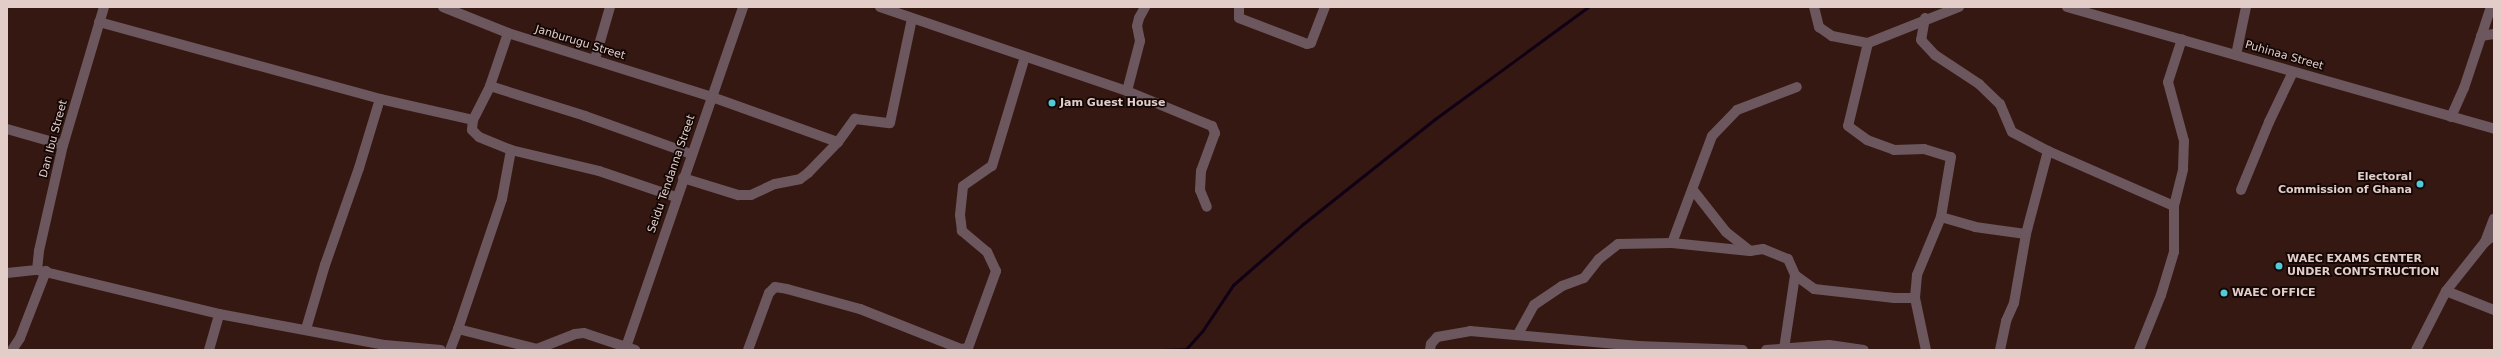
<!DOCTYPE html>
<style>
body{margin:0}
#map{position:relative;width:2501px;height:357px;overflow:hidden;background:#351812;font-family:"DejaVu Sans",sans-serif}
div>[style]{position:absolute}
[style*='--x']{left:calc(var(--x)*1px);top:calc(var(--y)*1px);width:calc(var(--w)*1px);rotate:calc(var(--a)*1deg)}
.stream>*{height:3px;margin:-1.5px;padding:0 1.5px;transform-origin:1.5px;border-radius:1.5px;background:#110015}
.minor>*{height:10px;margin:-5px;padding:0 5px;transform-origin:5px;border-radius:5px;background:#6b575d}
.dots>*{width:11px;height:11px;translate:-50% -50%;box-sizing:border-box;border:2px solid #130705;border-radius:50%}
span{translate:-50% -50%;white-space:nowrap;text-align:center;line-height:1.15;-webkit-text-stroke:3.5px #130705;paint-order:stroke}
.street-label{font-size:11px;color:#e2cdc9}
.poi-label{font-size:11px;color:#e2cdc9;font-weight:700}
.left{translate:0 -50%;text-align:left}
.right{translate:-100% -50%;text-align:right}
.frame{position:absolute;inset:0;border:8px solid #e2cdc9;pointer-events:none}
</style>
<div id="map">
<div class="stream">
<i style="--x:1161;--y:350;--w:25;--a:-2"></i>
<i style="--x:1186;--y:349;--w:25;--a:-48"></i>
<i style="--x:1203;--y:330;--w:54;--a:-56.3"></i>
<i style="--x:1233;--y:285;--w:93;--a:-41.1"></i>
<i style="--x:1303;--y:224;--w:169;--a:-38.5"></i>
<i style="--x:1435;--y:119;--w:190;--a:-36.2"></i>
</div>
<div class="minor">
<i style="--x:104;--y:7;--w:144;--a:106.5"></i>
<i style="--x:63;--y:145;--w:109;--a:102.8"></i>
<i style="--x:39;--y:251;--w:19;--a:96"></i>
<i style="--x:37;--y:270;--w:187;--a:13.6"></i>
<i style="--x:219;--y:314;--w:169;--a:10.6"></i>
<i style="--x:385;--y:345;--w:56;--a:5.1"></i>
<i style="--x:443;--y:7;--w:70;--a:21.8"></i>
<i style="--x:508;--y:33;--w:214;--a:17.4"></i>
<i style="--x:712;--y:97;--w:134;--a:19.7"></i>
<i style="--x:880;--y:7;--w:261;--a:18.8"></i>
<i style="--x:1127;--y:91;--w:92;--a:22.4"></i>
<i style="--x:1212;--y:126;--w:8;--a:67"></i>
<i style="--x:1215;--y:133;--w:40;--a:110.2"></i>
<i style="--x:1201;--y:171;--w:19;--a:93"></i>
<i style="--x:1200;--y:190;--w:18;--a:68"></i>
<i style="--x:1239;--y:7;--w:11;--a:90"></i>
<i style="--x:1239;--y:18;--w:73;--a:20.9"></i>
<i style="--x:1307;--y:44;--w:4;--a:-14"></i>
<i style="--x:1311;--y:43;--w:39;--a:-69"></i>
<i style="--x:1814;--y:7;--w:21;--a:76"></i>
<i style="--x:1819;--y:27;--w:16;--a:35"></i>
<i style="--x:1832;--y:36;--w:37;--a:11"></i>
<i style="--x:1868;--y:43;--w:98;--a:-21.6"></i>
<i style="--x:2067;--y:7;--w:444;--a:15.9"></i>
<i style="--x:1925;--y:18;--w:22;--a:100"></i>
<i style="--x:1921;--y:40;--w:21;--a:47"></i>
<i style="--x:1935;--y:55;--w:53;--a:33.4"></i>
<i style="--x:1979;--y:84;--w:29;--a:44"></i>
<i style="--x:2000;--y:104;--w:30;--a:67"></i>
<i style="--x:2012;--y:132;--w:41;--a:27.8"></i>
<i style="--x:2048;--y:151;--w:137;--a:23.6"></i>
<i style="--x:99;--y:22;--w:291;--a:15.3"></i>
<i style="--x:508;--y:33;--w:56;--a:108.8"></i>
<i style="--x:490;--y:86;--w:100;--a:17.5"></i>
<i style="--x:585;--y:116;--w:113;--a:19.7"></i>
<i style="--x:2481;--y:36;--w:13;--a:-9"></i>
<i style="--x:1868;--y:43;--w:85;--a:103.5"></i>
<i style="--x:1848;--y:126;--w:24;--a:36"></i>
<i style="--x:1867;--y:140;--w:29;--a:20"></i>
<i style="--x:1894;--y:150;--w:30;--a:-2"></i>
<i style="--x:1924;--y:149;--w:28;--a:17"></i>
<i style="--x:1951;--y:157;--w:61;--a:99.5"></i>
<i style="--x:1941;--y:217;--w:63;--a:112.5"></i>
<i style="--x:1917;--y:275;--w:23;--a:95"></i>
<i style="--x:1915;--y:298;--w:53;--a:78.1"></i>
<i style="--x:2236;--y:55;--w:49;--a:-78.2"></i>
<i style="--x:595;--y:59;--w:54;--a:-73.9"></i>
<i style="--x:1127;--y:91;--w:52;--a:-75.4"></i>
<i style="--x:1140;--y:41;--w:15;--a:-101"></i>
<i style="--x:1137;--y:26;--w:8;--a:-76"></i>
<i style="--x:1139;--y:18;--w:13;--a:-61"></i>
<i style="--x:2451;--y:117;--w:32;--a:-66"></i>
<i style="--x:2464;--y:88;--w:85;--a:-71.6"></i>
<i style="--x:473;--y:120;--w:10;--a:96"></i>
<i style="--x:472;--y:130;--w:10;--a:45"></i>
<i style="--x:479;--y:137;--w:35;--a:22"></i>
<i style="--x:511;--y:150;--w:90;--a:13.4"></i>
<i style="--x:599;--y:171;--w:81;--a:18.7"></i>
<i style="--x:7;--y:129;--w:58;--a:15.9"></i>
<i style="--x:683;--y:178;--w:58;--a:17.2"></i>
<i style="--x:738;--y:195;--w:13;--a:0"></i>
<i style="--x:751;--y:195;--w:26;--a:-25"></i>
<i style="--x:775;--y:184;--w:25;--a:-11"></i>
<i style="--x:800;--y:179;--w:10;--a:-37"></i>
<i style="--x:808;--y:173;--w:43;--a:-45.9"></i>
<i style="--x:838;--y:142;--w:29;--a:-54"></i>
<i style="--x:855;--y:119;--w:35;--a:7"></i>
<i style="--x:890;--y:123;--w:106;--a:-78.1"></i>
<i style="--x:1693;--y:190;--w:53;--a:51.8"></i>
<i style="--x:1726;--y:232;--w:31;--a:38"></i>
<i style="--x:2241;--y:190;--w:74;--a:-67.6"></i>
<i style="--x:2269;--y:122;--w:55;--a:-64.4"></i>
<i style="--x:1941;--y:217;--w:35;--a:16"></i>
<i style="--x:1975;--y:227;--w:51;--a:7.8"></i>
<i style="--x:2485;--y:242;--w:25;--a:-69"></i>
<i style="--x:1672;--y:243;--w:114;--a:-69.5"></i>
<i style="--x:1712;--y:136;--w:36;--a:-46"></i>
<i style="--x:1737;--y:110;--w:64;--a:-21"></i>
<i style="--x:7;--y:273;--w:30;--a:-6"></i>
<i style="--x:2446;--y:291;--w:52;--a:21.6"></i>
<i style="--x:306;--y:329;--w:67;--a:-73.5"></i>
<i style="--x:325;--y:265;--w:103;--a:-70.7"></i>
<i style="--x:359;--y:168;--w:72;--a:-73.1"></i>
<i style="--x:380;--y:99;--w:95;--a:12.7"></i>
<i style="--x:473;--y:120;--w:38;--a:-63"></i>
<i style="--x:458;--y:329;--w:137;--a:-71.3"></i>
<i style="--x:502;--y:199;--w:50;--a:-79.6"></i>
<i style="--x:1518;--y:334;--w:33;--a:-61"></i>
<i style="--x:1534;--y:305;--w:34;--a:-34"></i>
<i style="--x:1562;--y:286;--w:23;--a:-20"></i>
<i style="--x:1584;--y:278;--w:24;--a:-52"></i>
<i style="--x:1599;--y:259;--w:24;--a:-38"></i>
<i style="--x:1618;--y:244;--w:54;--a:-1.1"></i>
<i style="--x:1672;--y:243;--w:78;--a:5.9"></i>
<i style="--x:1750;--y:251;--w:13;--a:-9"></i>
<i style="--x:1763;--y:249;--w:27;--a:22"></i>
<i style="--x:1788;--y:259;--w:17;--a:66"></i>
<i style="--x:1795;--y:275;--w:24;--a:36"></i>
<i style="--x:1814;--y:289;--w:81;--a:6.4"></i>
<i style="--x:1894;--y:298;--w:21;--a:0"></i>
<i style="--x:1784;--y:349;--w:75;--a:-81.5"></i>
<i style="--x:12;--y:350;--w:14;--a:-56"></i>
<i style="--x:20;--y:338;--w:72;--a:-68.8"></i>
<i style="--x:209;--y:350;--w:37;--a:-74"></i>
<i style="--x:450;--y:350;--w:22;--a:-69"></i>
<i style="--x:458;--y:329;--w:81;--a:14.2"></i>
<i style="--x:537;--y:349;--w:41;--a:-21.5"></i>
<i style="--x:575;--y:334;--w:9;--a:-6"></i>
<i style="--x:584;--y:333;--w:54;--a:18.4"></i>
<i style="--x:625;--y:350;--w:363;--a:-71"></i>
<i style="--x:748;--y:350;--w:61;--a:-69.8"></i>
<i style="--x:769;--y:293;--w:8;--a:-45"></i>
<i style="--x:775;--y:287;--w:12;--a:9"></i>
<i style="--x:787;--y:289;--w:76;--a:15.3"></i>
<i style="--x:860;--y:309;--w:109;--a:21.6"></i>
<i style="--x:961;--y:349;--w:7;--a:-8"></i>
<i style="--x:968;--y:348;--w:82;--a:-70"></i>
<i style="--x:996;--y:271;--w:21;--a:-115"></i>
<i style="--x:987;--y:252;--w:33;--a:-140"></i>
<i style="--x:962;--y:231;--w:16;--a:-97"></i>
<i style="--x:960;--y:215;--w:29;--a:-84"></i>
<i style="--x:963;--y:186;--w:35;--a:-35"></i>
<i style="--x:992;--y:166;--w:114;--a:-73.2"></i>
<i style="--x:1430;--y:350;--w:6;--a:-81"></i>
<i style="--x:1431;--y:344;--w:9;--a:-49"></i>
<i style="--x:1437;--y:337;--w:34;--a:-10"></i>
<i style="--x:1470;--y:331;--w:169;--a:5.1"></i>
<i style="--x:1638;--y:346;--w:105;--a:2.2"></i>
<i style="--x:1766;--y:350;--w:63;--a:-4.5"></i>
<i style="--x:1829;--y:345;--w:35;--a:8"></i>
<i style="--x:2000;--y:350;--w:30;--a:-78"></i>
<i style="--x:2006;--y:321;--w:20;--a:-66"></i>
<i style="--x:2014;--y:303;--w:70;--a:-80.1"></i>
<i style="--x:2026;--y:234;--w:86;--a:-75.2"></i>
<i style="--x:2139;--y:350;--w:59;--a:-68.2"></i>
<i style="--x:2161;--y:295;--w:45;--a:-73.2"></i>
<i style="--x:2174;--y:252;--w:46;--a:-90"></i>
<i style="--x:2174;--y:206;--w:38;--a:-76"></i>
<i style="--x:2183;--y:169;--w:28;--a:-88"></i>
<i style="--x:2184;--y:141;--w:61;--a:-105.2"></i>
<i style="--x:2168;--y:82;--w:45;--a:-72"></i>
<i style="--x:2416;--y:350;--w:66;--a:-63"></i>
<i style="--x:2446;--y:291;--w:63;--a:-51.5"></i>
<i style="--x:2485;--y:242;--w:11;--a:-38"></i>
</div>
<div class="dots">
<i style="left:1052px;top:103px;background:#52cbd9"></i>
<i style="left:2420px;top:184px;background:#52cbd9"></i>
<i style="left:2279px;top:266px;background:#52cbd9"></i>
<i style="left:2224px;top:293px;background:#52cbd9"></i>
</div>
<div class="street-label">
<span style="left:580px;top:43px;rotate:17deg">Janburugu Street</span>
<span style="left:2284px;top:56px;rotate:16deg">Puhinaa Street</span>
<span style="left:54px;top:139px;rotate:-75deg">Dan Ibu Street</span>
<span style="left:672px;top:174px;rotate:-71deg">Seidu Tendanna Street</span>
</div>
<div class="poi-label">
<span class="left" style="left:1060px;top:103px">Jam Guest House</span>
<span class="right" style="left:2412px;top:184px">Electoral<br>Commission of Ghana</span>
<span class="left" style="left:2287px;top:266px">WAEC EXAMS CENTER<br>UNDER CONTSTRUCTION</span>
<span class="left" style="left:2232px;top:293px">WAEC OFFICE</span>
</div>
<div class="frame"></div>
</div>
